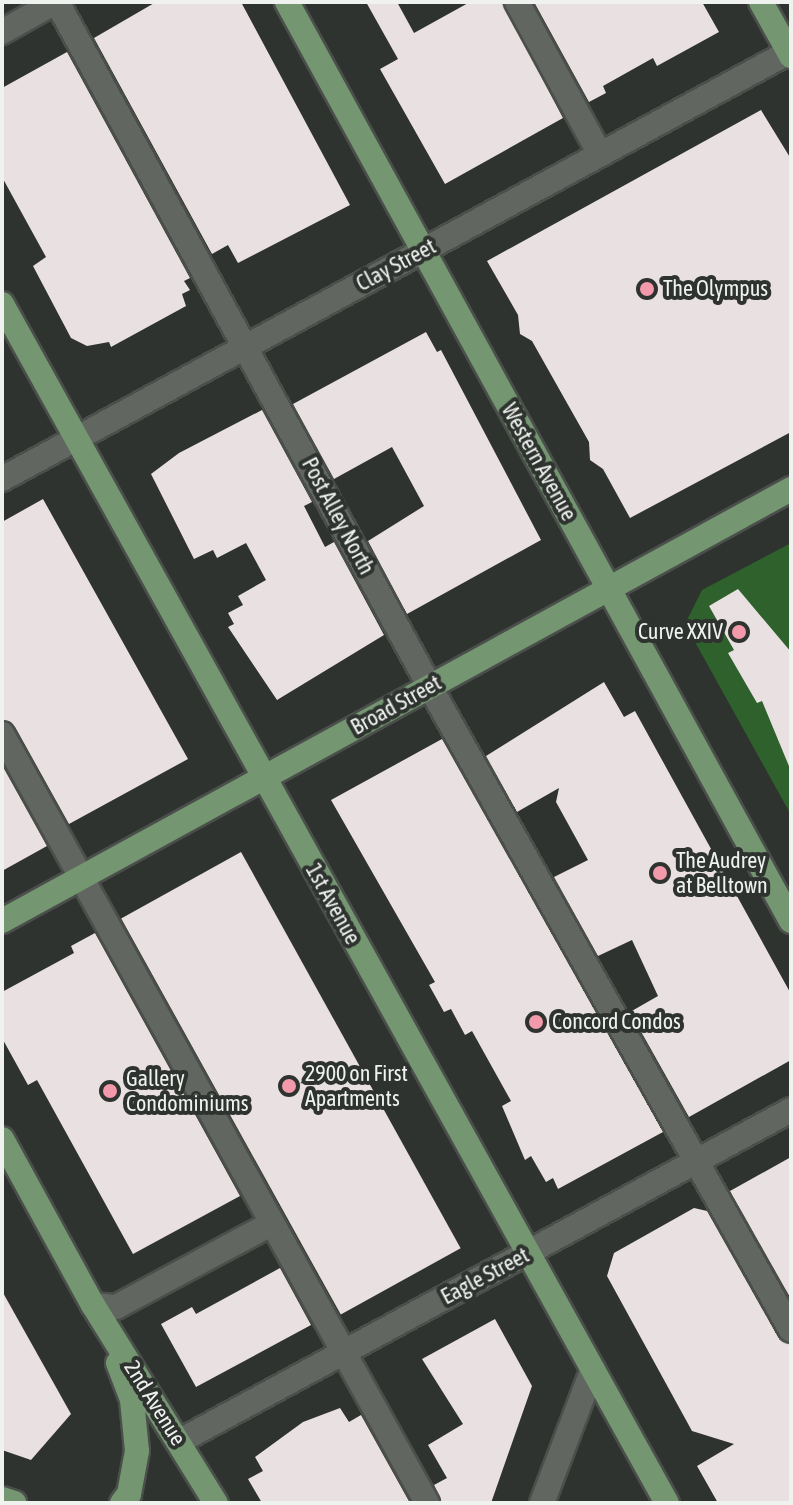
<!DOCTYPE html>
<style>
body{margin:0}
#map{position:relative;width:793px;height:1505px;overflow:hidden;background:#2f332f;font-family:"Asap Condensed",sans-serif}
div>[style]{position:absolute}
[style*='--x']{left:calc(var(--x)*1px);top:calc(var(--y)*1px);width:calc(var(--w)*1px);rotate:calc(var(--a)*1deg)}
.green>*{inset:0;background:#2e612c}
.building>*{inset:0;background:#e9e0e1;transform-origin:0 0}
.roads{filter:drop-shadow(2px 0 #4b4f4b) drop-shadow(-2px 0 #4b4f4b) drop-shadow(0 2px #4b4f4b) drop-shadow(0 -2px #4b4f4b)}
.minor>*{height:24px;margin:-12px;padding:0 12px;transform-origin:12px;border-radius:12px;background:#616661}
.major>*{height:24px;margin:-12px;padding:0 12px;transform-origin:12px;border-radius:12px;background:#749772}
.dots>*{width:22px;height:22px;translate:-50% -50%;box-sizing:border-box;border:4px solid #2f332f;border-radius:50%}
span{translate:-50% -50%;white-space:nowrap;text-align:center;line-height:1.15;-webkit-text-stroke:8px #2f332f;paint-order:stroke}
.street-label{font-size:22px;color:#eff2ef}
.poi-label{font-size:22px;color:#eff2ef}
.left{translate:0 -50%;text-align:left}
.right{translate:-100% -50%;text-align:right}
.frame{position:absolute;inset:0;border:4px solid #eff2ef;pointer-events:none}
</style>
<div id="map">
<div class="green">
<i style="clip-path:polygon(791px 543px,791px 815px,685px 624px,702px 590px)"></i>
</div>
<div class="building">
<i style="clip-path:polygon(156px 2px,241px 2px,350px 205px,238px 263px,228px 245px,212px 254px,94px 38px)"></i>
<i style="clip-path:polygon(366px 2px,397px 2px,414px 33px,470px 2px,502px 2px,563px 118px,445px 184px,380px 69px,398px 59px)"></i>
<i style="clip-path:polygon(534px 2px,702px 2px,719px 32px,657px 66px,653px 58px,603px 86px,606px 93px,589px 102px)"></i>
<i style="clip-path:polygon(67px 52px,190px 278px,184px 281px,190px 290px,182px 294px,186px 306px,111px 347px,109px 342px,87px 346px,71px 338px,33px 266px,46px 257px,2px 177px,2px 88px)"></i>
<i style="clip-path:polygon(761px 110px,791px 159px,791px 432px,630px 518px,603px 469px,590px 460px,589px 442px,532px 341px,520px 334px,518px 315px,487px 261px)"></i>
<i style="clip-path:polygon(426px 332px,437px 352px,441px 350px,541px 540px,407px 614px,368px 541px,424px 506px,392px 447px,334px 479px,293px 404px)"></i>
<i style="clip-path:polygon(262px 410px,312px 502px,304px 506px,325px 547px,334px 542px,384px 635px,277px 700px,228px 627px,234px 624px,228px 613px,243px 605px,238px 596px,266px 580px,246px 543px,217px 558px,213px 550px,194px 559px,151px 474px,179px 453px)"></i>
<i style="clip-path:polygon(43px 499px,188px 759px,69px 824px,15px 727px,2px 719px,2px 522px)"></i>
<i style="clip-path:polygon(738px 589px,791px 652px,791px 771px,762px 701px,757px 703px,728px 653px,734px 650px,709px 606px)"></i>
<i style="clip-path:polygon(604px 682px,624px 717px,635px 711px,791px 994px,791px 1060px,689px 1117px,630px 1012px,658px 996px,632px 940px,598px 956px,554px 877px,588px 860px,556px 802px,559px 788px,517px 812px,486px 756px)"></i>
<i style="clip-path:polygon(442px 739px,663px 1132px,558px 1189px,553px 1178px,546px 1182px,531px 1156px,525px 1160px,502px 1106px,511px 1101px,472px 1031px,465px 1035px,451px 1009px,444px 1012px,429px 985px,435px 982px,331px 800px)"></i>
<i style="clip-path:polygon(2px 765px,47px 846px,2px 871px)"></i>
<i style="left:241px;top:852px;width:453px;height:137px;rotate:61deg"></i>
<i style="clip-path:polygon(95px 933px,240px 1196px,133px 1254px,37px 1080px,28px 1085px,2px 1038px,2px 992px,74px 953px,71px 946px)"></i>
<i style="clip-path:polygon(791px 1157px,791px 1299px,730px 1191px)"></i>
<i style="clip-path:polygon(694px 1208px,707px 1211px,778px 1337px,791px 1345px,791px 1503px,718px 1503px,697px 1466px,734px 1444px,692px 1431px,607px 1276px,614px 1253px)"></i>
<i style="clip-path:polygon(280px 1268px,311px 1325px,196px 1387px,161px 1324px,192px 1307px,196px 1314px)"></i>
<i style="clip-path:polygon(2px 1291px,71px 1414px,31px 1460px,2px 1450px)"></i>
<i style="clip-path:polygon(495px 1319px,532px 1386px,491px 1503px,442px 1503px,434px 1485px,447px 1478px,428px 1445px,463px 1424px,422px 1359px)"></i>
<i style="clip-path:polygon(340px 1408px,349px 1422px,361px 1415px,410px 1503px,262px 1503px,248px 1479px,263px 1471px,255px 1457px,303px 1422px)"></i>
</div>
<div class="roads">
<div class="minor">
<i style="--x:57;--y:2;--w:780;--a:61.43"></i>
<i style="--x:430;--y:687;--w:737;--a:60.69"></i>
<i style="--x:517;--y:2;--w:173;--a:61.4"></i>
<i style="--x:2;--y:32;--w:61;--a:-29.5"></i>
<i style="--x:2;--y:479;--w:898;--a:-28.48"></i>
<i style="--x:2;--y:734;--w:879;--a:61.07"></i>
<i style="--x:93;--y:1305;--w:23;--a:5"></i>
<i style="--x:116;--y:1307;--w:176;--a:-28.2"></i>
<i style="--x:180;--y:1441;--w:695;--a:-28.45"></i>
<i style="--x:542;--y:1503;--w:143;--a:-69.2"></i>
</div>
<div class="major">
<i style="--x:287;--y:2;--w:1048;--a:61.26"></i>
<i style="--x:761;--y:2;--w:62;--a:60.9"></i>
<i style="--x:2;--y:304;--w:1371;--a:60.99"></i>
<i style="--x:2;--y:921;--w:900;--a:-28.7"></i>
<i style="--x:2;--y:1139;--w:189;--a:61.3"></i>
<i style="--x:93;--y:1305;--w:233;--a:58.2"></i>
<i style="--x:118;--y:1363;--w:40;--a:69"></i>
<i style="--x:132;--y:1400;--w:51;--a:84.4"></i>
<i style="--x:137;--y:1451;--w:44;--a:100.5"></i>
<i style="--x:129;--y:1494;--w:11;--a:128"></i>
<i style="--x:2;--y:1499;--w:13;--a:18"></i>
</div>
</div>
<div class="dots">
<i style="left:647px;top:289px;background:#f29aac"></i>
<i style="left:739px;top:632px;background:#f29aac"></i>
<i style="left:660px;top:873px;background:#f29aac"></i>
<i style="left:536px;top:1022px;background:#f29aac"></i>
<i style="left:289px;top:1086px;background:#f29aac"></i>
<i style="left:110px;top:1091px;background:#f29aac"></i>
</div>
<div class="street-label">
<span style="left:396px;top:265px;rotate:-28deg">Clay Street</span>
<span style="left:539px;top:462px;rotate:61deg">Western Avenue</span>
<span style="left:338px;top:516px;rotate:62deg">Post Alley North</span>
<span style="left:396px;top:705px;rotate:-29deg">Broad Street</span>
<span style="left:333px;top:904px;rotate:61deg">1st Avenue</span>
<span style="left:485px;top:1276px;rotate:-28deg">Eagle Street</span>
<span style="left:155px;top:1403px;rotate:58deg">2nd Avenue</span>
</div>
<div class="poi-label">
<span class="left" style="left:663px;top:289px">The Olympus</span>
<span class="right" style="left:723px;top:632px">Curve XXIV</span>
<span class="left" style="left:676px;top:873px">The Audrey<br>at Belltown</span>
<span class="left" style="left:552px;top:1022px">Concord Condos</span>
<span class="left" style="left:305px;top:1086px">2900 on First<br>Apartments</span>
<span class="left" style="left:126px;top:1091px">Gallery<br>Condominiums</span>
</div>
<div class="frame"></div>
</div>
